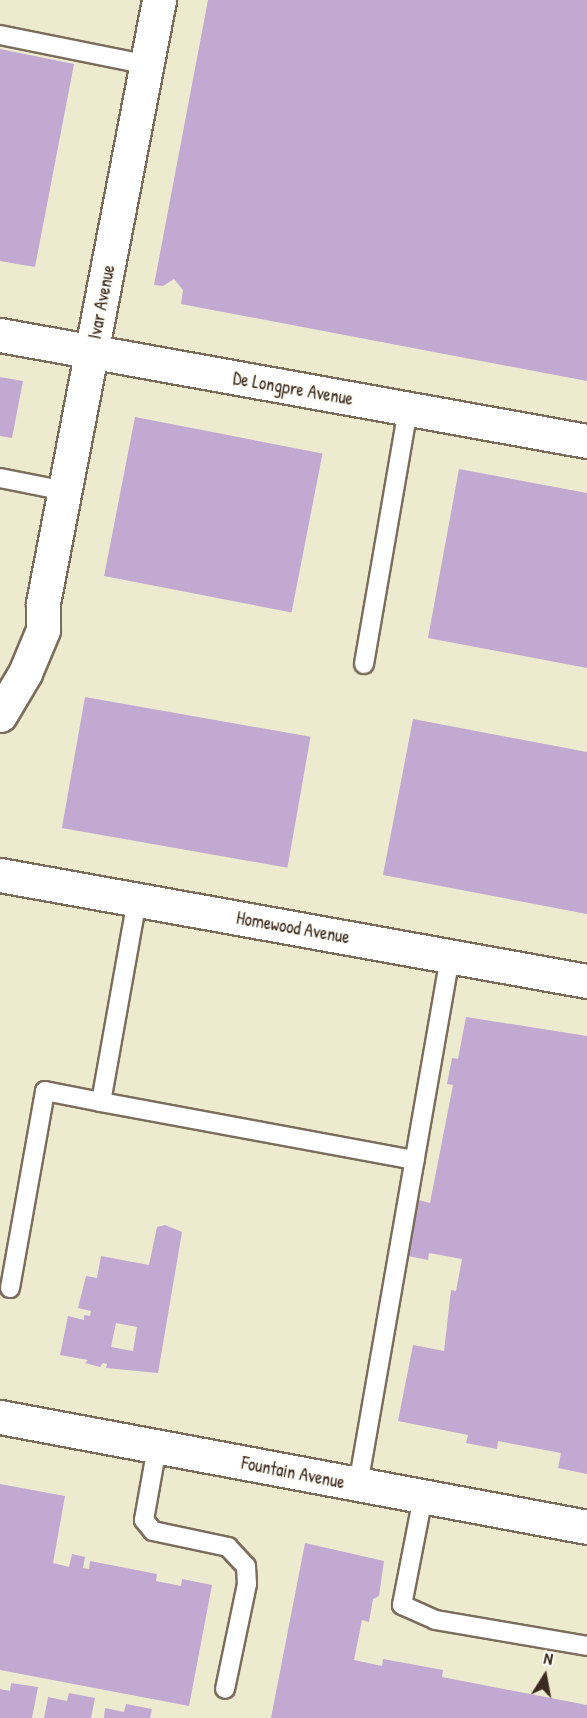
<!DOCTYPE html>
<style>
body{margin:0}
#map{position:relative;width:587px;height:1718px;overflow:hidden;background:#eeead0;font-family:"Patrick Hand",sans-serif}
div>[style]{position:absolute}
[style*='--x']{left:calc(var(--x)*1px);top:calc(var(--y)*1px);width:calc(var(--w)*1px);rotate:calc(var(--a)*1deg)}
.building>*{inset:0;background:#c1a9d1;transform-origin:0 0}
.roads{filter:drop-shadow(2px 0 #7a6d5c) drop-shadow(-2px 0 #7a6d5c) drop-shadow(0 2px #7a6d5c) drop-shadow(0 -2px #7a6d5c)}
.service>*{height:18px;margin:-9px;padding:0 9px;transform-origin:9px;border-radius:9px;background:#fff}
.minor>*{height:33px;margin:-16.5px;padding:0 16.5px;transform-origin:16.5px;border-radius:16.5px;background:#fff}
.tertiary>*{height:33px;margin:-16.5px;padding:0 16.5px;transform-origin:16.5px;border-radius:16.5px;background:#fff}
span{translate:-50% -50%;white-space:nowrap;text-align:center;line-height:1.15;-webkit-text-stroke:4.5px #fdfcf7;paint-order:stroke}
.street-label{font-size:18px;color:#3b2a1e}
.north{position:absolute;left:515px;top:1646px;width:60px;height:60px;-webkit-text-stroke:4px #fdfcf7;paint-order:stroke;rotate:11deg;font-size:16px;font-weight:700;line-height:24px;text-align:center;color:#3b2a1e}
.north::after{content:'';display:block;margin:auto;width:21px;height:27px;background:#3b2a1e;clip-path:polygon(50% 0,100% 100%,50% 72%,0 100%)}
</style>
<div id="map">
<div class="building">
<i style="clip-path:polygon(208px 0,587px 0,587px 381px,181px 304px,183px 290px,174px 279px,163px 286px,154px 285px)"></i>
<i style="clip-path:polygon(0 49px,74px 64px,35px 267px,0 261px)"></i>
<i style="clip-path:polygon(0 377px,23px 381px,12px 438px,0 436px)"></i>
<i style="left:135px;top:417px;width:191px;height:162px;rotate:11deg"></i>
<i style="clip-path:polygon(459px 469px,587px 493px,587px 668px,428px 638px)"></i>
<i style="left:85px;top:697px;width:229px;height:133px;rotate:10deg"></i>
<i style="clip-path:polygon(413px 719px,587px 752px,587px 914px,383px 875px)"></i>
<i style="clip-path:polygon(466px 1017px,587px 1036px,587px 1474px,558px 1468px,561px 1453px,498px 1441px,497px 1449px,466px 1443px,468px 1435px,398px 1421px,413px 1345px,444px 1351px,451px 1290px,456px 1291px,462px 1259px,429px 1253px,428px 1260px,408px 1256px,419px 1200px,430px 1203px,453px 1085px,447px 1084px,452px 1058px,458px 1059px)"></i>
<i style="clip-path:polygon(evenodd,165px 1225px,182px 1232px,158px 1373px,106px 1368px,107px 1364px,103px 1363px,100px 1367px,85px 1363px,88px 1360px,60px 1355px,68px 1316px,84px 1320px,84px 1315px,90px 1316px,91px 1311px,78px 1308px,86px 1276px,97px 1278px,101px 1256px,149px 1265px,157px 1227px,165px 1225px,116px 1323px,137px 1327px,133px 1351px,111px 1347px,116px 1323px)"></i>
<i style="clip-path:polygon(0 1484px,65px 1496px,53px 1563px,69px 1567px,72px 1554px,85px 1557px,83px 1568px,89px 1569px,90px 1561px,157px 1574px,156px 1581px,181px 1586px,182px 1579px,212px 1585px,189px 1706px,0 1670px)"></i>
<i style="clip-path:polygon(305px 1543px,384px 1561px,379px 1596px,373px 1599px,369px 1622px,362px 1620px,354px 1660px,382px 1666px,383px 1659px,443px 1670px,442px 1677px,587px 1705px,587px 1718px,271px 1718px)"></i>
<i style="clip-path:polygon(11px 1683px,38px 1687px,32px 1718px,0 1718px,0 1689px,10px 1691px)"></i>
<i style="clip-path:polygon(69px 1693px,95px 1698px,91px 1718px,44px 1718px,48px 1697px,67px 1701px)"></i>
<i style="clip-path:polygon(126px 1704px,152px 1709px,150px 1718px,104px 1718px,105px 1708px,124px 1712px)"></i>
</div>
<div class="roads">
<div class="service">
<i style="--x:0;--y:35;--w:152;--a:11.4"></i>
<i style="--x:0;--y:478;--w:66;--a:11.3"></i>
<i style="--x:364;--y:664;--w:258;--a:-80.2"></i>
<i style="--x:101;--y:1102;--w:319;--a:10.5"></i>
<i style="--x:10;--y:1288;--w:200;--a:-79.9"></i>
<i style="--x:45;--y:1091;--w:57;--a:11.1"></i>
<i style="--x:101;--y:1102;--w:205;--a:-79.9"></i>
<i style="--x:157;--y:1447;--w:74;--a:100.1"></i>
<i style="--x:144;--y:1520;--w:14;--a:51"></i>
<i style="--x:153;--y:1531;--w:77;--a:12"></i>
<i style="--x:228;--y:1547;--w:26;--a:47"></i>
<i style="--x:246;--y:1566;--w:18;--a:87"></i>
<i style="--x:247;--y:1584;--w:107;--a:101.8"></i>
<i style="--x:358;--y:1485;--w:536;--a:-80.12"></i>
<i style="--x:423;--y:1497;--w:110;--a:101"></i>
<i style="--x:402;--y:1605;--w:36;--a:24"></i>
<i style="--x:435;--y:1620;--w:154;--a:9.7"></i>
</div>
<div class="minor">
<i style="--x:0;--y:335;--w:596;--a:10.24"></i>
<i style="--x:0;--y:715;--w:49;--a:-59.2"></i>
<i style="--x:25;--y:673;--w:47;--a:-67.3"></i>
<i style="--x:43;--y:630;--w:27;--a:-90"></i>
<i style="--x:43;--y:603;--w:614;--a:-79.11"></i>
<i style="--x:0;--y:875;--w:596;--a:10.24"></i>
</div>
<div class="tertiary">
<i style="--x:0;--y:1417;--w:597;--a:10.61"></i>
</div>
</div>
<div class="street-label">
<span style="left:102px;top:302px;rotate:-79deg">Ivar Avenue</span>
<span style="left:293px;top:389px;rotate:10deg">De Longpre Avenue</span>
<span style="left:293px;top:928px;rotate:10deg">Homewood Avenue</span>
<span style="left:293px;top:1473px;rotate:11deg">Fountain Avenue</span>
</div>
<div class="north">N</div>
</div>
